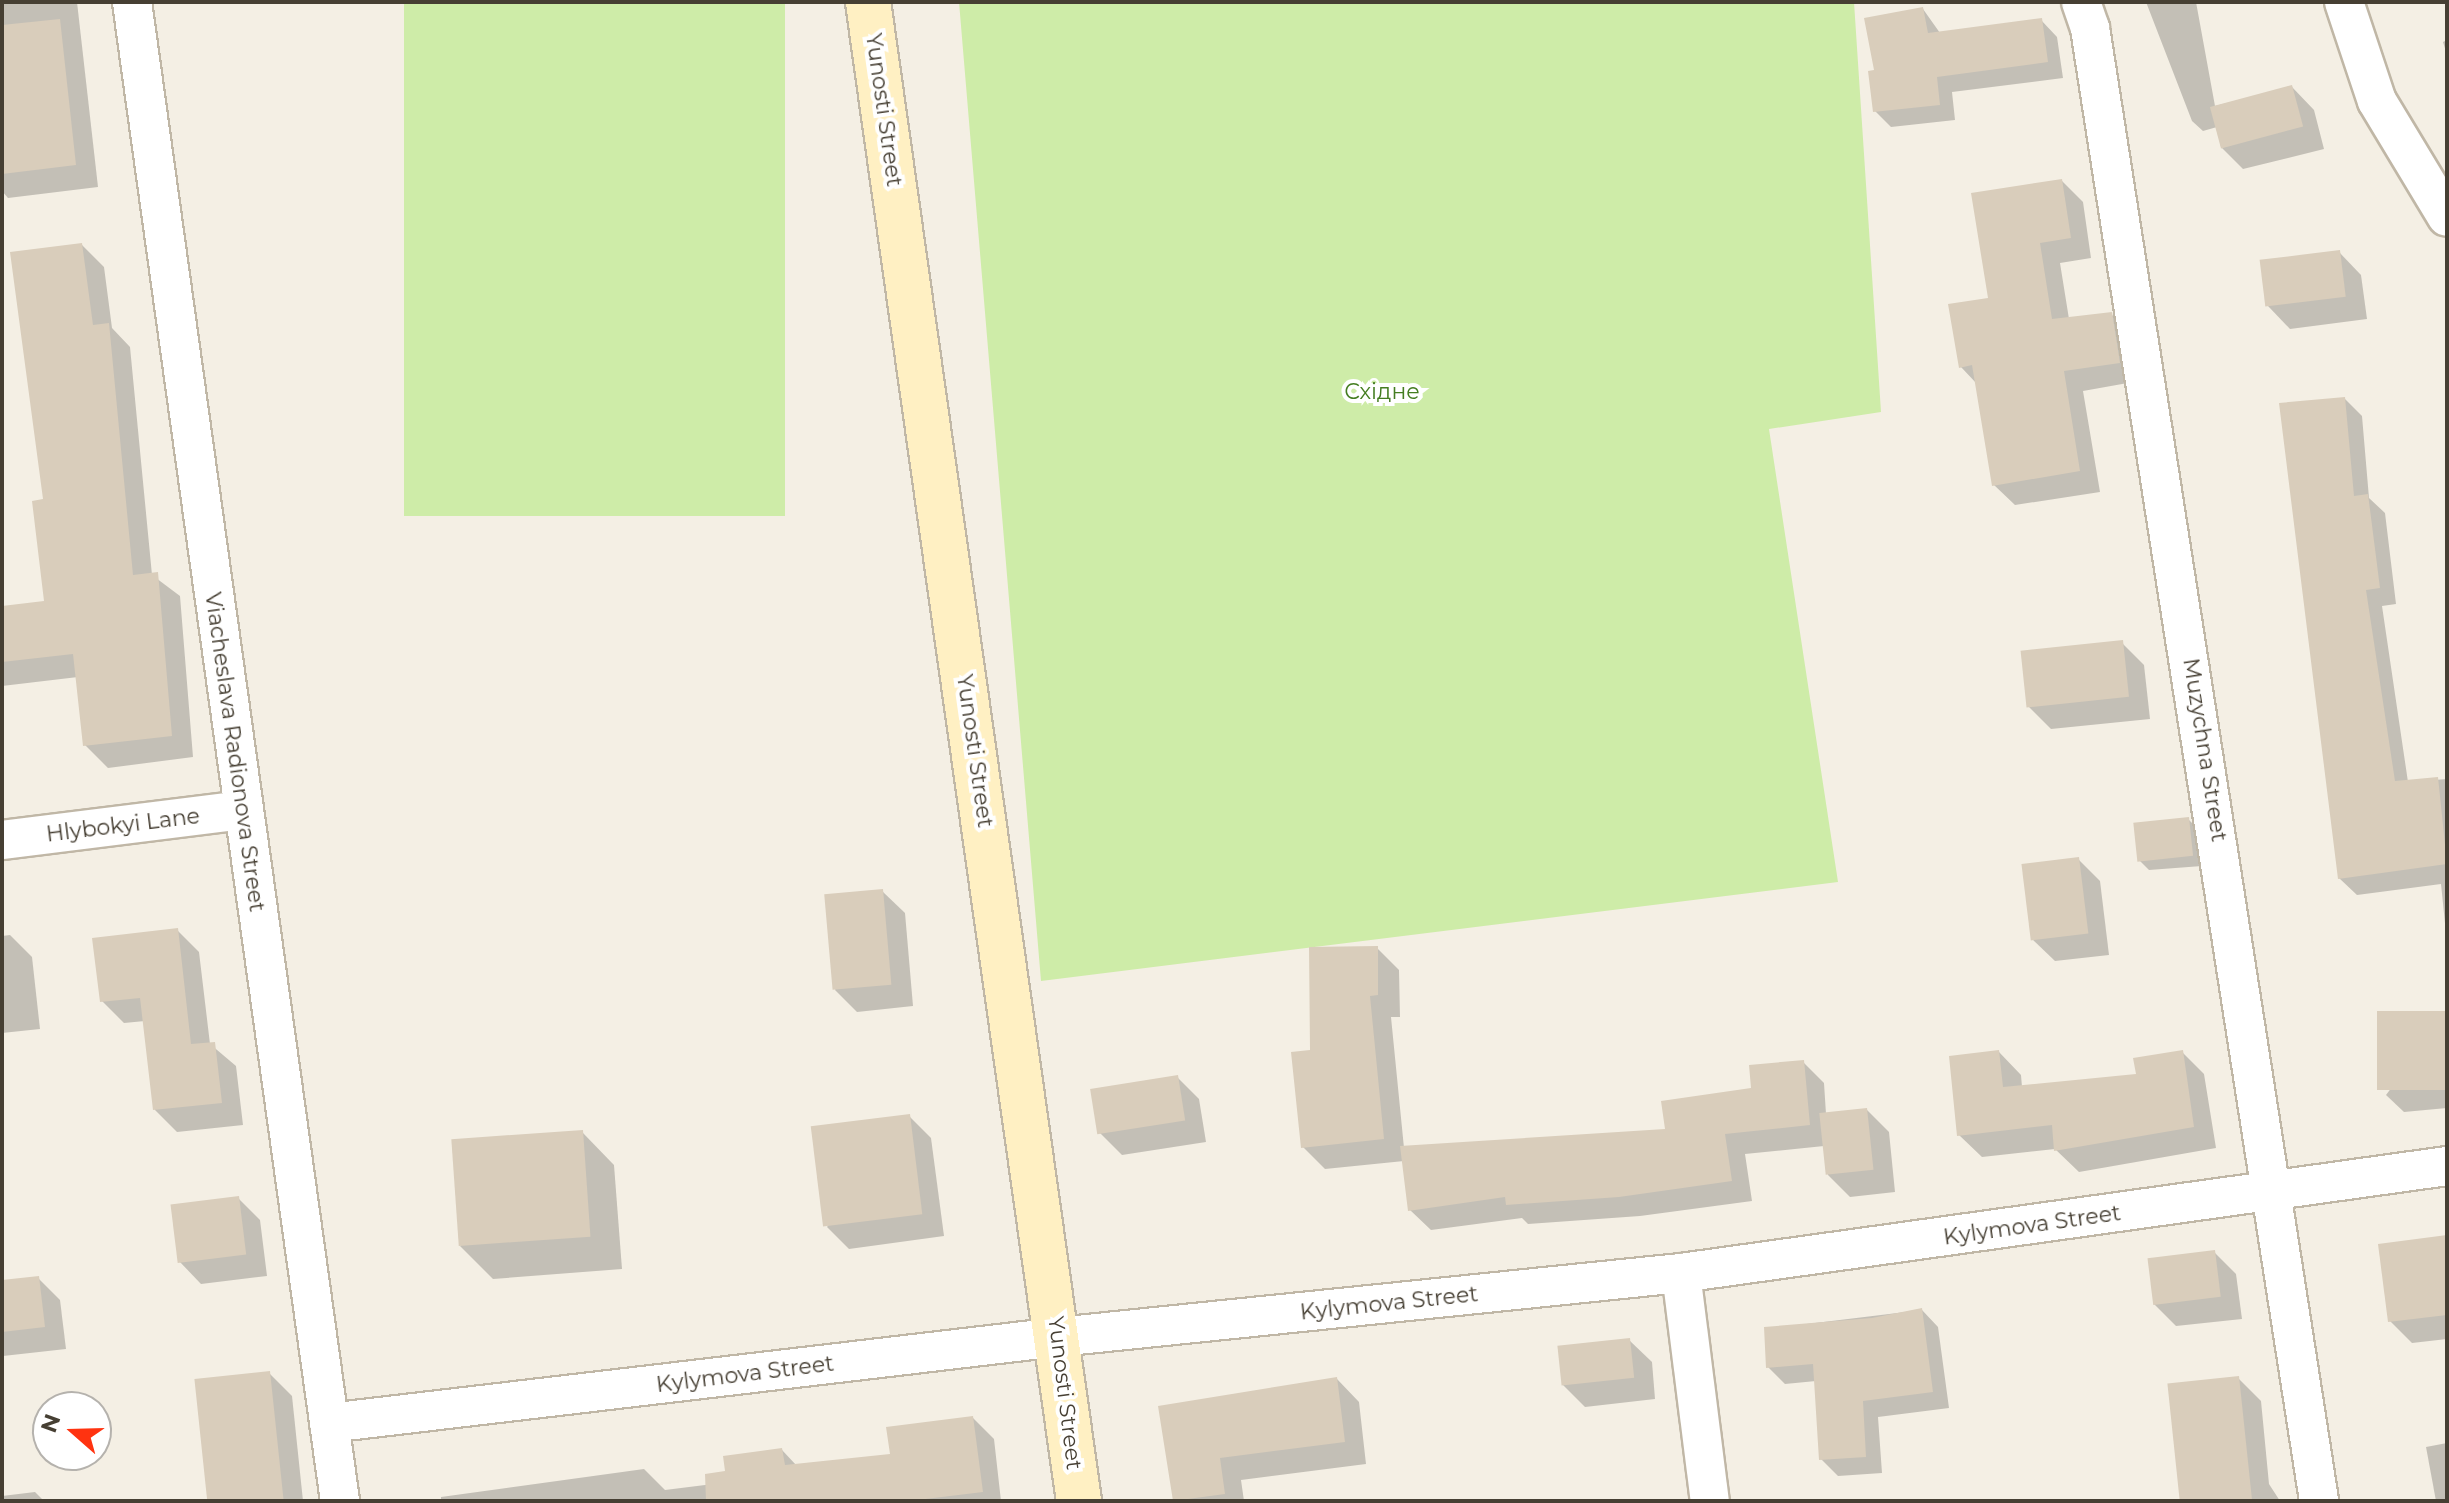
<!DOCTYPE html>
<meta charset="utf-8">
<style>
body{margin:0}
#map{position:relative;width:2449px;height:1503px;overflow:hidden;background:#f4efe4;font-family:Montserrat,sans-serif}
div>[style]{position:absolute}
[style*='--x']{left:calc(var(--x)*1px);top:calc(var(--y)*1px);width:calc(var(--w)*1px);rotate:calc(var(--a)*1deg)}
.green>*{inset:0;background:#ceeca8;transform-origin:0 0}
.shadow>*{inset:0;background:#0003}
.building>*{inset:0;background:#d9cdbb;transform-origin:0 0}
.roads{filter:drop-shadow(2px 0 #c0b7a6) drop-shadow(-2px 0 #c0b7a6) drop-shadow(0 2px #c0b7a6) drop-shadow(0 -2px #c0b7a6)}
.street>*{height:38px;margin:-19px;padding:0 19px;transform-origin:19px;border-radius:19px;background:#fff}
.secondary>*{height:44px;margin:-22px;padding:0 22px;transform-origin:22px;border-radius:22px;background:#fff0c3}
span{translate:-50% -50%;white-space:nowrap;text-align:center;line-height:1.15;-webkit-text-stroke:8px #fff;paint-order:stroke}
.street-label{font-size:22px;color:#463f33}
.park-label{font-size:22px;color:#447d21}
.frame{position:absolute;inset:0;border:4px solid #463f33;pointer-events:none}
.north{position:absolute;left:32px;top:1391px;width:80px;height:80px;box-sizing:border-box;background:#fff;border:2px solid #b5b2ad;border-radius:50%;rotate:290deg;font-size:22px;font-weight:700;line-height:32px;text-align:center;color:#463f33}
.north::after{content:'';display:block;margin:auto;width:28px;height:36px;background:#ff3310;clip-path:polygon(50% 0,100% 100%,50% 72%,0 100%)}
</style>
<div id="map">
<div class="green">
<i style="left:404px;top:2px;width:381px;height:514px"></i>
<i style="clip-path:polygon(959px 2px,1854px 2px,1881px 412px,1769px 429px,1838px 882px,1041px 981px)"></i>
</div>
<div class="shadow">
<i style="clip-path:polygon(2px 2px,77px 2px,98px 187px,8px 198px,2px 191px)"></i>
<i style="clip-path:polygon(2146px 2px,2196px 2px,2215px 106px,2292px 87px,2314px 110px,2324px 149px,2243px 169px,2221px 147px,2217px 127px,2203px 131px,2192px 121px)"></i>
<i style="clip-path:polygon(1923px 9px,1940px 33px,2041px 20px,2057px 37px,2063px 78px,1952px 92px,1955px 120px,1891px 127px,1875px 111px)"></i>
<i style="clip-path:polygon(2447px 40px,2447px 55px,2443px 42px)"></i>
<i style="clip-path:polygon(2062px 181px,2083px 202px,2091px 258px,2060px 263px,2069px 319px,2111px 314px,2132px 335px,2139px 381px,2083px 391px,2100px 492px,2015px 505px,1994px 485px,1977px 384px,1961px 367px,1990px 299px)"></i>
<i style="clip-path:polygon(82px 245px,104px 267px,112px 328px,130px 347px,152px 575px,180px 596px,193px 757px,108px 768px,85px 745px,78px 677px,2px 686px,2px 608px,46px 603px,45px 501px)"></i>
<i style="clip-path:polygon(2339px 252px,2361px 275px,2367px 319px,2290px 329px,2268px 306px)"></i>
<i style="clip-path:polygon(2345px 399px,2362px 416px,2369px 498px,2385px 513px,2396px 604px,2382px 606px,2408px 782px,2447px 779px,2447px 943px,2441px 884px,2357px 895px,2339px 878px)"></i>
<i style="clip-path:polygon(2122px 643px,2144px 665px,2150px 719px,2051px 729px,2029px 707px)"></i>
<i style="clip-path:polygon(2188px 819px,2199px 830px,2202px 866px,2149px 870px,2138px 859px)"></i>
<i style="clip-path:polygon(2078px 859px,2100px 881px,2109px 955px,2055px 961px,2032px 939px)"></i>
<i style="clip-path:polygon(882px 891px,905px 913px,913px 1006px,857px 1012px,835px 990px)"></i>
<i style="clip-path:polygon(177px 930px,199px 952px,210px 1044px,236px 1066px,243px 1125px,177px 1132px,155px 1110px,145px 1021px,124px 1023px,102px 1001px)"></i>
<i style="clip-path:polygon(10px 935px,32px 957px,40px 1029px,2px 1033px,2px 936px)"></i>
<i style="clip-path:polygon(1377px 948px,1399px 970px,1400px 1017px,1391px 1017px,1404px 1148px,1667px 1131px,1803px 1062px,1824px 1083px,1826px 1114px,1867px 1110px,1889px 1132px,1895px 1192px,1850px 1197px,1828px 1175px,1824px 1146px,1745px 1154px,1752px 1201px,1640px 1216px,1528px 1224px,1522px 1218px,1431px 1230px,1410px 1210px,1404px 1161px,1325px 1169px,1303px 1147px,1312px 1051px)"></i>
<i style="clip-path:polygon(2447px 1013px,2447px 1108px,2404px 1112px,2386px 1095px)"></i>
<i style="clip-path:polygon(1999px 1052px,2021px 1075px,2022px 1087px,2138px 1076px,2182px 1052px,2204px 1074px,2216px 1148px,2079px 1172px,2055px 1149px,1982px 1157px,1959px 1135px)"></i>
<i style="clip-path:polygon(1177px 1077px,1199px 1099px,1206px 1142px,1122px 1155px,1100px 1133px)"></i>
<i style="clip-path:polygon(909px 1116px,931px 1138px,944px 1236px,849px 1249px,827px 1227px)"></i>
<i style="clip-path:polygon(582px 1132px,614px 1165px,622px 1269px,493px 1279px,460px 1246px)"></i>
<i style="clip-path:polygon(238px 1198px,260px 1220px,267px 1276px,201px 1284px,179px 1261px)"></i>
<i style="clip-path:polygon(2447px 1237px,2447px 1339px,2412px 1343px,2390px 1321px)"></i>
<i style="clip-path:polygon(2214px 1252px,2236px 1274px,2242px 1319px,2176px 1326px,2154px 1304px)"></i>
<i style="clip-path:polygon(38px 1278px,60px 1300px,66px 1349px,3px 1356px,2px 1282px)"></i>
<i style="clip-path:polygon(1922px 1310px,1938px 1327px,1949px 1408px,1878px 1417px,1882px 1473px,1838px 1476px,1821px 1459px,1816px 1381px,1785px 1384px,1768px 1367px,1766px 1329px)"></i>
<i style="clip-path:polygon(1629px 1340px,1652px 1362px,1655px 1399px,1585px 1407px,1563px 1385px)"></i>
<i style="clip-path:polygon(269px 1373px,292px 1396px,303px 1501px,210px 1501px)"></i>
<i style="clip-path:polygon(1337px 1379px,1359px 1402px,1366px 1464px,1241px 1480px,1244px 1501px,1175px 1501px,1161px 1408px)"></i>
<i style="clip-path:polygon(2239px 1379px,2261px 1401px,2269px 1484px,2280px 1501px,2185px 1501px)"></i>
<i style="clip-path:polygon(973px 1418px,994px 1439px,1001px 1501px,441px 1501px,441px 1497px,644px 1469px,665px 1490px,729px 1482px,782px 1450px,797px 1466px,892px 1456px)"></i>
<i style="clip-path:polygon(2447px 1443px,2447px 1501px,2436px 1501px,2426px 1447px)"></i>
<i style="clip-path:polygon(35px 1492px,44px 1501px,2px 1501px,2px 1496px)"></i>
</div>
<div class="building">
<i style="clip-path:polygon(1923px 7px,1928px 33px,2042px 18px,2048px 62px,1937px 77px,1940px 105px,1873px 112px,1868px 71px,1874px 70px,1864px 18px)"></i>
<i style="clip-path:polygon(60px 19px,76px 165px,2px 174px,2px 25px)"></i>
<i style="left:2292px;top:85px;width:43px;height:85px;rotate:75deg"></i>
<i style="clip-path:polygon(2062px 179px,2071px 238px,2040px 243px,2052px 319px,2112px 312px,2120px 363px,2064px 371px,2080px 471px,1992px 486px,1972px 365px,1959px 368px,1948px 304px,1988px 298px,1971px 193px)"></i>
<i style="clip-path:polygon(82px 243px,93px 325px,109px 323px,133px 575px,158px 572px,172px 736px,83px 746px,73px 654px,2px 662px,2px 606px,44px 601px,32px 501px,43px 499px,10px 252px)"></i>
<i style="left:2340px;top:250px;width:47px;height:81px;rotate:83deg"></i>
<i style="clip-path:polygon(2345px 397px,2354px 496px,2368px 494px,2380px 588px,2366px 590px,2395px 781px,2438px 777px,2447px 864px,2338px 879px,2279px 403px)"></i>
<i style="left:2123px;top:640px;width:57px;height:103px;rotate:84deg"></i>
<i style="left:2189px;top:817px;width:39px;height:56px;rotate:84deg"></i>
<i style="left:2079px;top:857px;width:77px;height:58px;rotate:83deg"></i>
<i style="left:883px;top:889px;width:96px;height:59px;rotate:85deg"></i>
<i style="clip-path:polygon(178px 928px,191px 1044px,215px 1042px,222px 1103px,153px 1110px,140px 998px,100px 1002px,92px 938px)"></i>
<i style="clip-path:polygon(1378px 946px,1378px 995px,1370px 996px,1384px 1139px,1301px 1148px,1291px 1052px,1310px 1050px,1309px 947px)"></i>
<i style="left:2447px;top:1011px;width:79px;height:70px;rotate:90deg"></i>
<i style="clip-path:polygon(1999px 1050px,2003px 1087px,2136px 1074px,2133px 1058px,2183px 1050px,2194px 1127px,2054px 1151px,2052px 1125px,1957px 1136px,1949px 1056px)"></i>
<i style="clip-path:polygon(1804px 1060px,1810px 1125px,1725px 1134px,1732px 1181px,1619px 1197px,1506px 1205px,1505px 1197px,1408px 1211px,1400px 1146px,1665px 1129px,1661px 1101px,1751px 1088px,1749px 1065px)"></i>
<i style="left:1178px;top:1075px;width:46px;height:89px;rotate:81deg"></i>
<i style="left:1867px;top:1108px;width:62px;height:48px;rotate:84deg"></i>
<i style="left:910px;top:1114px;width:101px;height:100px;rotate:83deg"></i>
<i style="left:583px;top:1130px;width:107px;height:132px;rotate:86deg"></i>
<i style="left:239px;top:1196px;width:59px;height:69px;rotate:83deg"></i>
<i style="clip-path:polygon(2447px 1235px,2447px 1315px,2388px 1322px,2378px 1244px)"></i>
<i style="left:2215px;top:1250px;width:47px;height:68px;rotate:83deg"></i>
<i style="clip-path:polygon(39px 1276px,45px 1327px,2px 1332px,2px 1280px)"></i>
<i style="clip-path:polygon(1922px 1308px,1933px 1392px,1863px 1401px,1866px 1457px,1819px 1460px,1813px 1364px,1766px 1368px,1764px 1327px,1872px 1318px)"></i>
<i style="left:1630px;top:1338px;width:40px;height:73px;rotate:84deg"></i>
<i style="left:270px;top:1371px;width:131px;height:76px;rotate:84deg"></i>
<i style="left:2239px;top:1376px;width:126px;height:72px;rotate:84deg"></i>
<i style="clip-path:polygon(1337px 1377px,1345px 1442px,1220px 1458px,1225px 1494px,1173px 1501px,1158px 1406px)"></i>
<i style="clip-path:polygon(973px 1416px,983px 1492px,909px 1501px,706px 1501px,705px 1474px,725px 1471px,723px 1456px,782px 1448px,785px 1465px,890px 1454px,886px 1427px)"></i>
</div>
<div class="roads">
<div class="street">
<i style="--x:132;--y:2;--w:1513;--a:82.1"></i>
<i style="--x:2081;--y:2;--w:28;--a:71"></i>
<i style="--x:2090;--y:28;--w:1491;--a:81.16"></i>
<i style="--x:2344;--y:2;--w:104;--a:71.6"></i>
<i style="--x:2377;--y:101;--w:135;--a:58.9"></i>
<i style="--x:2;--y:840;--w:243;--a:-7.1"></i>
<i style="--x:1681;--y:1273;--w:230;--a:82.8"></i>
<i style="--x:329;--y:1423;--w:734;--a:-6.73"></i>
<i style="--x:1058;--y:1337;--w:626;--a:-5.87"></i>
<i style="--x:1681;--y:1273;--w:773;--a:-7.95"></i>
</div>
<div class="secondary">
<i style="--x:868;--y:2;--w:1514;--a:81.99"></i>
</div>
</div>
<div class="street-label">
<span style="left:884px;top:110px;rotate:82deg">Yunosti Street</span>
<span style="left:2205px;top:750px;rotate:81deg">Muzychna Street</span>
<span style="left:975px;top:751px;rotate:82deg">Yunosti Street</span>
<span style="left:235px;top:752px;rotate:82deg">Viacheslava Radionova Street</span>
<span style="left:123px;top:825px;rotate:-7deg">Hlybokyi Lane</span>
<span style="left:2032px;top:1225px;rotate:-8deg">Kylymova Street</span>
<span style="left:1389px;top:1303px;rotate:-6deg">Kylymova Street</span>
<span style="left:745px;top:1374px;rotate:-7deg">Kylymova Street</span>
<span style="left:1065px;top:1393px;rotate:83deg">Yunosti Street</span>
</div>
<div class="park-label">
<span style="left:1382px;top:392px">Східне</span>
</div>
<div class="frame"></div>
<div class="north">N</div>
</div>
